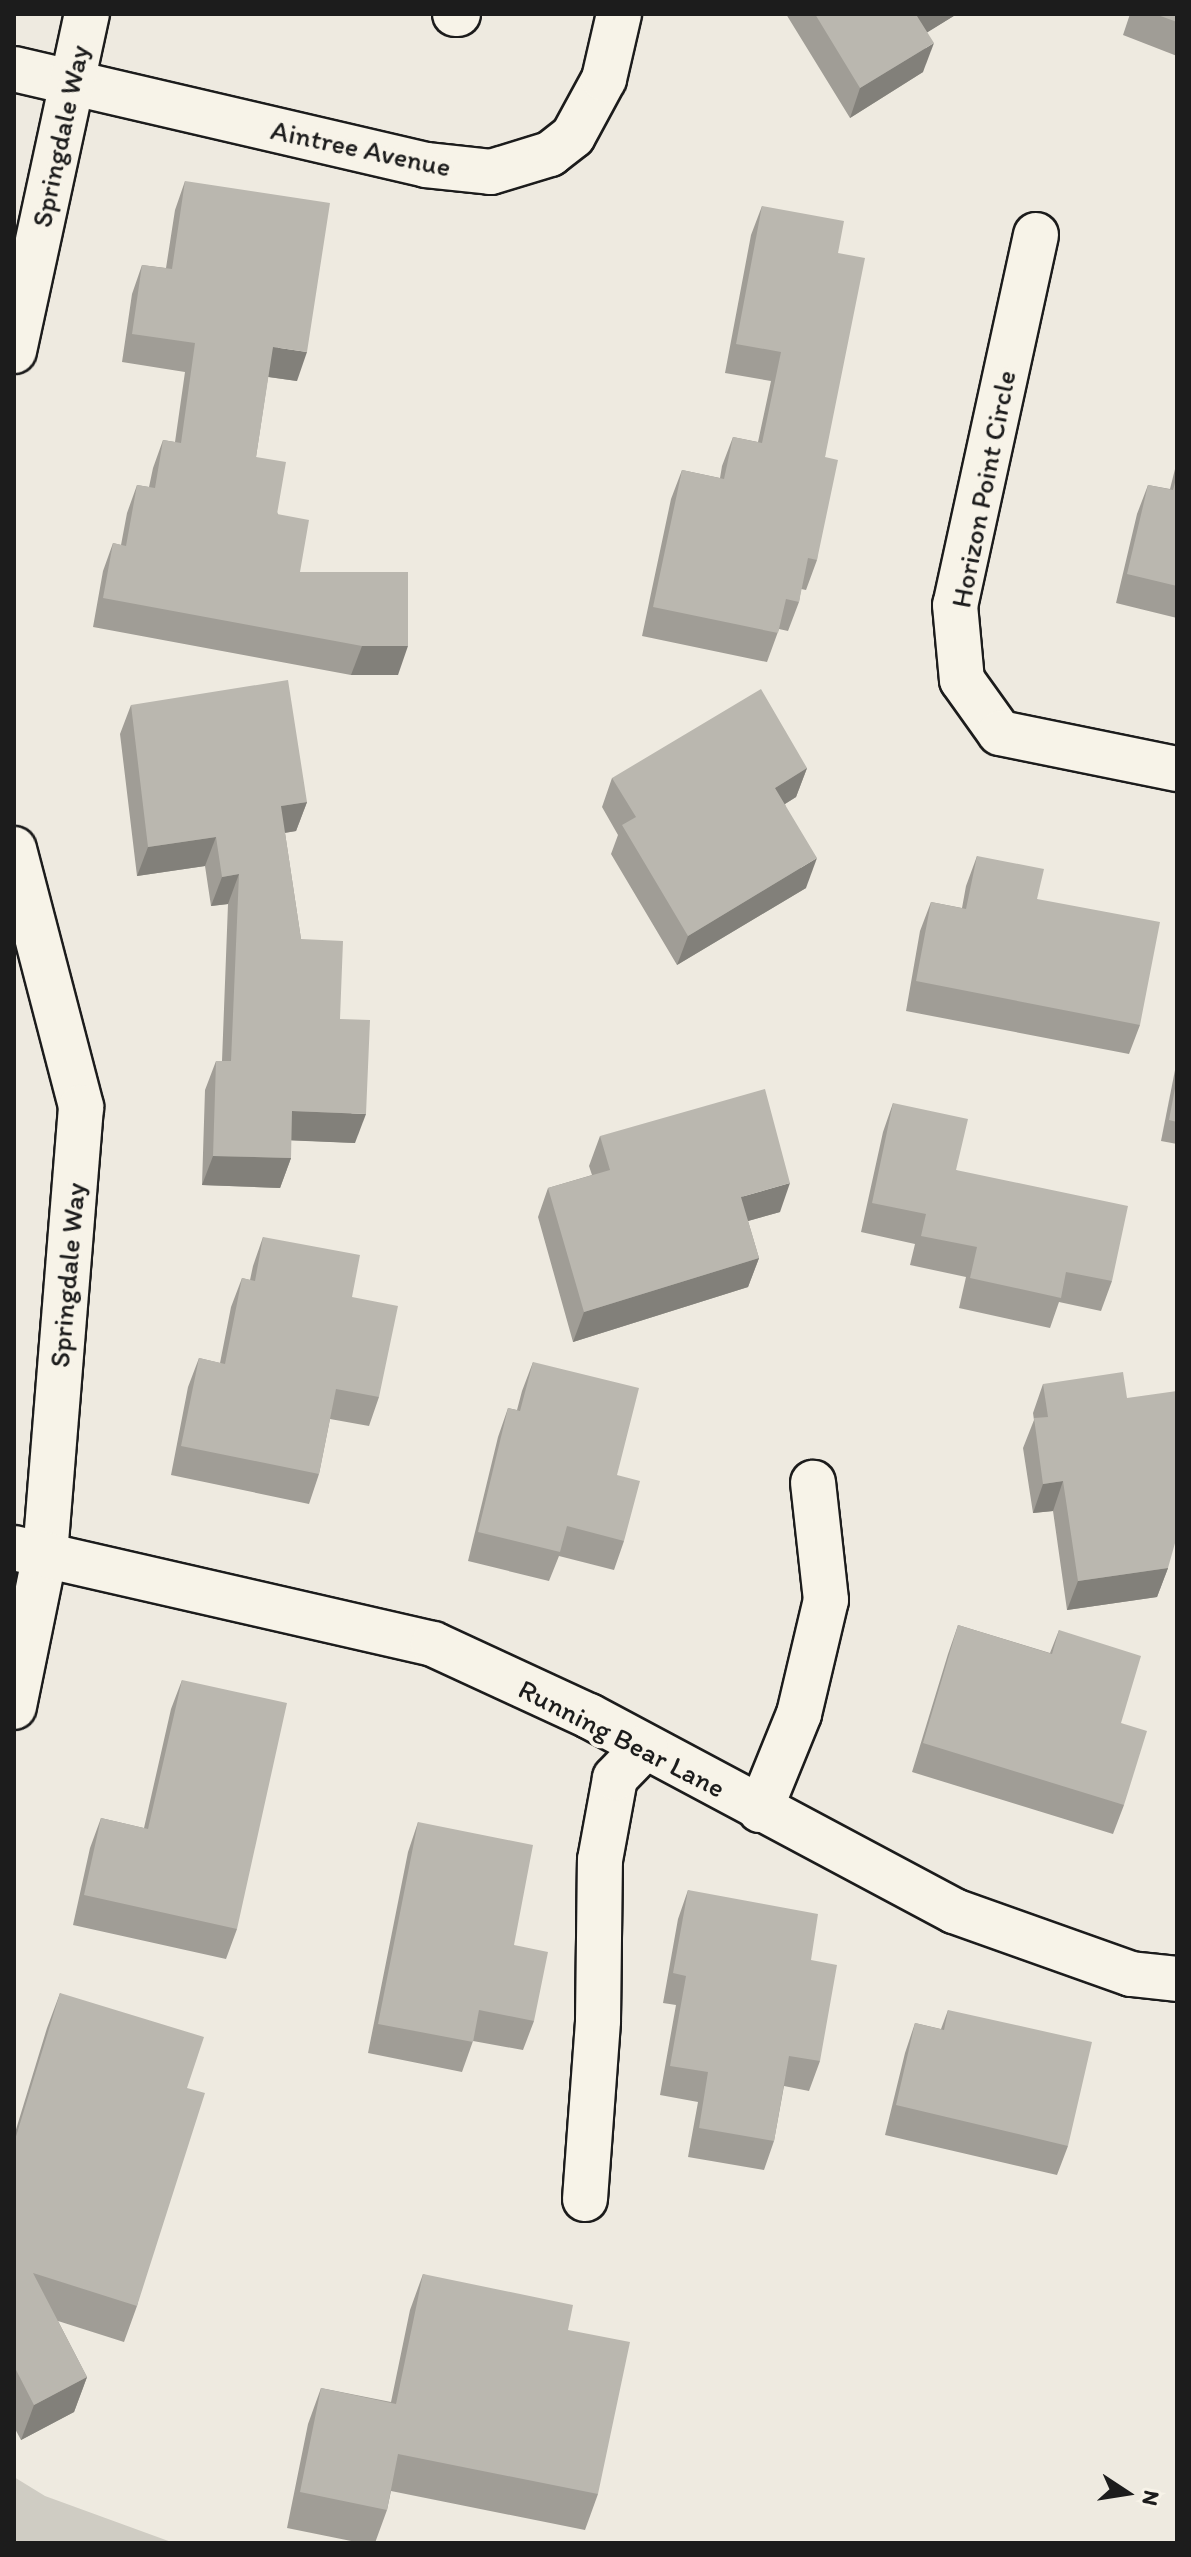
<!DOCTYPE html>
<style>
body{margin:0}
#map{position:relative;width:1191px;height:2557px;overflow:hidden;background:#eeeae0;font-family:Itim,sans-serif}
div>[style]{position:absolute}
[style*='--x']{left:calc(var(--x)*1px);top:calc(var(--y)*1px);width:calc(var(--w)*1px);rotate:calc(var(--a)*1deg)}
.green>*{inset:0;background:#cfccc3}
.roads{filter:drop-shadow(2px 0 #1c1c1c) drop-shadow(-2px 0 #1c1c1c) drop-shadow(0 2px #1c1c1c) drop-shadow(0 -2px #1c1c1c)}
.minor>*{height:44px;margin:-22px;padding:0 22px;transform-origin:22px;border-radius:22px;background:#f7f3e8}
.wall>*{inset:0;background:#a09d96}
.shaded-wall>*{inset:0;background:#82807a}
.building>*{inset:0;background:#bab7af}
span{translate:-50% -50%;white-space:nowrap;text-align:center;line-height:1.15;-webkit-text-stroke:8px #f7f3e8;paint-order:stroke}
.street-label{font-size:28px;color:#1c1c1c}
.frame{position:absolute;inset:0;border:16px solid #1c1c1c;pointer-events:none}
.north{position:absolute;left:1087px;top:2453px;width:80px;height:80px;-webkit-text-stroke:6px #f7f3e8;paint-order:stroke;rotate:102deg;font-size:22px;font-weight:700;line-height:32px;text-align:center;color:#1c1c1c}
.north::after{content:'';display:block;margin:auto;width:28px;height:36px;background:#1c1c1c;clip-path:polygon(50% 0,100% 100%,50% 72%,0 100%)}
</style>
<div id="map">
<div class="green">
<i style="clip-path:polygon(14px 2477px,45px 2496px,174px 2543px,14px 2543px)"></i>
</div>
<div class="roads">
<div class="minor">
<i style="--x:455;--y:14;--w:3;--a:0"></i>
<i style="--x:14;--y:69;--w:423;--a:13.1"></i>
<i style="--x:426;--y:165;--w:65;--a:6.1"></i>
<i style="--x:491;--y:172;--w:62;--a:-17"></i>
<i style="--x:550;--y:154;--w:29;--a:-38"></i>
<i style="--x:573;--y:136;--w:65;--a:-61.5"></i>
<i style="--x:604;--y:79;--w:67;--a:-77"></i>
<i style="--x:1036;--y:235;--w:379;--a:102.3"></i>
<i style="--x:955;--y:605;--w:75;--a:84.7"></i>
<i style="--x:962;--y:680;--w:65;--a:54.4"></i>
<i style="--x:1000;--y:733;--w:181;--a:11.5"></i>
<i style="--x:14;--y:351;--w:345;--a:-77.8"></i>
<i style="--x:14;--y:849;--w:267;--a:75.4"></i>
<i style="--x:81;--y:1107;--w:448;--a:94.6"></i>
<i style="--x:45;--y:1554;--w:156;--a:101.5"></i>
<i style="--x:14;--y:1548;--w:430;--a:12.9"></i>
<i style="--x:433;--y:1644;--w:172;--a:24.8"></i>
<i style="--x:589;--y:1716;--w:414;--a:28.1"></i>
<i style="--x:954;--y:1911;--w:188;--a:19.6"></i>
<i style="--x:1131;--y:1974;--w:46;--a:6.2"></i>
<i style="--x:760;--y:1810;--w:104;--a:-67.9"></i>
<i style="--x:799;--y:1714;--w:117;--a:-76.7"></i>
<i style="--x:826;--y:1600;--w:118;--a:-96.3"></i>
<i style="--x:585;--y:2199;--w:179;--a:-85.8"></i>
<i style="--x:598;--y:2020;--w:160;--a:-89.3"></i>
<i style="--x:600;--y:1860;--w:83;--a:-79.6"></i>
<i style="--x:615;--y:1778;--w:43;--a:-45.9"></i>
</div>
</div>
<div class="wall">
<i style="clip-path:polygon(786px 14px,957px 14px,927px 32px,923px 72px,850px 118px)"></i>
<i style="clip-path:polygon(1130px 14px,1177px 14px,1177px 56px,1123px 35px)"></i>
<i style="clip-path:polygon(185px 181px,297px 381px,268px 377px,256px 457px,300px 572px,398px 675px,351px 675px,93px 627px,103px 571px,113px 543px,121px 545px,127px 513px,137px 485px,149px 487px,153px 468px,163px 440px,175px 442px,185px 372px,122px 362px,132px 294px,142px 265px,166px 268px,175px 210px)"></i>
<i style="clip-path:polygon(762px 206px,838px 253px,825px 457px,817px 560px,806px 590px,801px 589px,799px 602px,788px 631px,779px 629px,767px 662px,642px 636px,671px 499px,682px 470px,720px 478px,722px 466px,733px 437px,758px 442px,771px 381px,725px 373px,751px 235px)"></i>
<i style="clip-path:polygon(1177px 461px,1177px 618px,1116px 603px,1137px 514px,1148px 485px,1170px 489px)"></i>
<i style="clip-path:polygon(131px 705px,307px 802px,296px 831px,285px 833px,301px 939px,340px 1019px,355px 1143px,291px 1140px,291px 1158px,280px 1188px,202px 1185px,205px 1090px,216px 1061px,222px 1061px,228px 904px,211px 906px,205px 866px,137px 876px,120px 734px)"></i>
<i style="clip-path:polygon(807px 768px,796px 797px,785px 804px,806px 888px,677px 965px,611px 854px,618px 835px,602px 807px,612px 778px)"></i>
<i style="clip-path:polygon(977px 856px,1037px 899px,1140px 1025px,1129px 1054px,906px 1011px,920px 931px,931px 902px,962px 908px,966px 886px)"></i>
<i style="clip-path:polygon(1177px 1060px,1177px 1144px,1161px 1141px)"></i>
<i style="clip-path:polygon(893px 1103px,956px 1170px,1112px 1281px,1101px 1311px,1059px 1302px,1050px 1328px,959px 1308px,966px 1277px,910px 1265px,915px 1244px,861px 1232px,883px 1132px)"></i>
<i style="clip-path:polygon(600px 1136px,780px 1212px,748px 1221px,759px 1258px,748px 1287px,573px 1342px,538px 1217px,548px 1188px,592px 1175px,589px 1166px)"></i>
<i style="clip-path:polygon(263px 1237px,352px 1297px,379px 1397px,369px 1426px,330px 1419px,319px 1474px,309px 1504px,171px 1475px,188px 1387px,199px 1358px,220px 1363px,231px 1307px,242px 1278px,250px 1280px,253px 1266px)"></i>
<i style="clip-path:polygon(533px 1362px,617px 1475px,624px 1541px,614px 1570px,559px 1556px,549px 1581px,468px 1561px,498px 1437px,508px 1408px,517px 1410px,522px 1391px)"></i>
<i style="clip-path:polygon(1043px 1384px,1127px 1398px,1168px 1568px,1157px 1597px,1067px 1610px,1053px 1511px,1033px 1513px,1023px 1448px,1034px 1420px,1033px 1413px)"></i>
<i style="clip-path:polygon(958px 1625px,1050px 1653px,1059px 1630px,1121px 1723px,1124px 1805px,1113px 1834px,912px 1772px,948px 1654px)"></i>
<i style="clip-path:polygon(182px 1680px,237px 1929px,226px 1959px,73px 1925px,90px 1848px,101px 1818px,144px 1828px,171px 1709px)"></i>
<i style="clip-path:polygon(418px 1822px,514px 1945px,534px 2021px,523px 2050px,473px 2041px,462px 2072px,368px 2053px,408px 1852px)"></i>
<i style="clip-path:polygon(688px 1890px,811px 1960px,820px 2061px,809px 2091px,784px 2086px,774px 2141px,764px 2170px,688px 2157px,698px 2102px,660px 2095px,676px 2005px,663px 2003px,678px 1919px)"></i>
<i style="clip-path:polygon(60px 1993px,187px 2088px,137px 2306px,124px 2342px,58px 2321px,87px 2377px,74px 2412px,21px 2440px,14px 2427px,14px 2136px,47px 2028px)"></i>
<i style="clip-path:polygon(948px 2010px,1068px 2146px,1057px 2175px,885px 2135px,905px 2053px,915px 2023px,941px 2029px)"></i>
<i style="clip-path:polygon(423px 2274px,568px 2330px,598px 2494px,585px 2530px,391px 2491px,387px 2510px,375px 2543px,361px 2543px,287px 2528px,308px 2424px,321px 2388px,391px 2402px,410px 2310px)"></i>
</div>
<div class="shaded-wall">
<i style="clip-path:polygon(920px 14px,957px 14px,907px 45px,917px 16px)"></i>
<i style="clip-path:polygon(934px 43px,923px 72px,850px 118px,860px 88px)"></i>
<i style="clip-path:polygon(273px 347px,307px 352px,297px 381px,262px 376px)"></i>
<i style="clip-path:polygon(362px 646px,408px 646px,398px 675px,351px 675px)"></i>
<i style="clip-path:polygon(807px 768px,796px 797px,764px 817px,775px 788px)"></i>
<i style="clip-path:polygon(307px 802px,296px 831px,270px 835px,281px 806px)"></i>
<i style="clip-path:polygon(216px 837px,205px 866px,137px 876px,148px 847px)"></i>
<i style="clip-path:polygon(817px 858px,806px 888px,677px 965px,688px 936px)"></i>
<i style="clip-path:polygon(239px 874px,228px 904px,211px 906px,222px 877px)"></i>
<i style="clip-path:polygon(292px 1111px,366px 1114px,355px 1143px,281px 1140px)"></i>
<i style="clip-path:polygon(213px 1156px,291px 1158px,280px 1188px,202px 1185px)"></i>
<i style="clip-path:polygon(790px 1183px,780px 1212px,730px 1226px,741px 1197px)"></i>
<i style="clip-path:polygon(759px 1258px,748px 1287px,573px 1342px,584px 1312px)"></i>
<i style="clip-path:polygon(1063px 1481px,1053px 1511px,1033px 1513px,1043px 1484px)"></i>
<i style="clip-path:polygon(1168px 1568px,1157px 1597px,1067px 1610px,1078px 1581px)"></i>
<i style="clip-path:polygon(87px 2377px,74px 2412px,21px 2440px,34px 2405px)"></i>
</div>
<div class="building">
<i style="clip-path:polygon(815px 14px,920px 14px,917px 16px,934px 43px,860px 88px)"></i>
<i style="clip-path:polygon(1155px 14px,1177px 14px,1177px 22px)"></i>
<i style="clip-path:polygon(185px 181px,330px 203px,307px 352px,273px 347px,256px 457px,286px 462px,277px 514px,309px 520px,300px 572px,408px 572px,408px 646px,362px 646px,103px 598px,113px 543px,126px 546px,137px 485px,155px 488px,163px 440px,181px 443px,195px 343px,132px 334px,142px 265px,172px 269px)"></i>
<i style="clip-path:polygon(762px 206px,844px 221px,838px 253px,865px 258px,825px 457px,838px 460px,817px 560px,808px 558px,799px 602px,786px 599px,778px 633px,653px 607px,682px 470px,724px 479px,733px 437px,762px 443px,781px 352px,736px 344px)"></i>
<i style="clip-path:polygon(1177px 475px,1177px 586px,1127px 574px,1148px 485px,1173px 490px)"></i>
<i style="clip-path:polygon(288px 680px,307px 802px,281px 806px,301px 939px,343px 941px,340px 1019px,370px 1020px,366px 1114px,292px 1111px,291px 1158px,213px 1156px,216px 1061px,231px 1061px,239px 874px,222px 877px,216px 837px,148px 847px,131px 705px)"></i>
<i style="clip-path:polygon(761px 689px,807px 768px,775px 788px,817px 858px,688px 936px,622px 825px,636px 817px,612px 778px)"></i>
<i style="clip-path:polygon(977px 856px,1044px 869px,1037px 899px,1160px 922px,1140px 1025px,916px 981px,931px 902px,966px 909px)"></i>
<i style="clip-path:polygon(1177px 1078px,1177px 1122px,1169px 1120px)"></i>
<i style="clip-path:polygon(765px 1089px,790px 1183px,741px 1197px,759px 1258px,584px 1312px,548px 1188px,610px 1170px,600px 1136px)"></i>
<i style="clip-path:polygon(893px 1103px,968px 1119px,956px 1170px,1128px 1206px,1112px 1281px,1066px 1272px,1061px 1298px,970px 1278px,977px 1247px,921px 1236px,926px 1214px,872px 1203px)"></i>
<i style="clip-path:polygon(263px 1237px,360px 1255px,352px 1297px,398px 1306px,379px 1397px,336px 1389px,319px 1474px,181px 1446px,199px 1358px,225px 1364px,242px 1278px,255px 1281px)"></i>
<i style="clip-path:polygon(533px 1362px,639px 1388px,617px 1475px,640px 1481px,624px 1541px,567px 1526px,560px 1552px,478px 1532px,508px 1408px,520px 1411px)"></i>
<i style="clip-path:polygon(1123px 1372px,1127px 1398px,1177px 1391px,1177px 1536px,1168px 1568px,1078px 1581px,1063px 1481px,1043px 1484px,1034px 1418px,1048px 1417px,1043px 1384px)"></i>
<i style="clip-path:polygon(958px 1625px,1052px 1654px,1059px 1630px,1141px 1656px,1121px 1723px,1147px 1731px,1124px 1805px,923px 1743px)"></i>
<i style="clip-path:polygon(182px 1680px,287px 1703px,237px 1929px,84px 1895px,101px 1818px,148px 1829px)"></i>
<i style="clip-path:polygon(418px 1822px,533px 1845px,514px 1945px,548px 1952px,534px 2021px,479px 2010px,473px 2042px,378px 2024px)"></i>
<i style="clip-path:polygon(688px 1890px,818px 1914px,811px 1960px,837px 1965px,820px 2061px,789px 2056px,774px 2141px,699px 2128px,708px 2072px,670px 2066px,686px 1976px,673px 1973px)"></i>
<i style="clip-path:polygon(60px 1993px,204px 2037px,187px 2088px,205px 2093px,137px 2306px,33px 2273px,87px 2377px,34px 2405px,14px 2366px,14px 2143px)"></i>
<i style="clip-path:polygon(948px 2010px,1092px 2042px,1068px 2146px,896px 2105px,915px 2023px,944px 2030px)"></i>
<i style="clip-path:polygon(423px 2274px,573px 2305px,568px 2330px,630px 2342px,598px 2494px,398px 2454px,387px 2510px,300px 2492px,321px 2388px,396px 2404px)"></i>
</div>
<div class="street-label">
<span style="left:60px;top:136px;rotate:-78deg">Springdale Way</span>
<span style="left:361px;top:148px;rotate:12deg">Aintree Avenue</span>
<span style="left:983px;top:489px;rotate:-79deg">Horizon Point Circle</span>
<span style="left:67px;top:1275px;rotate:-85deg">Springdale Way</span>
<span style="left:622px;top:1738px;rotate:27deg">Running Bear Lane</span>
</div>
<div class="frame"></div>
<div class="north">N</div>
</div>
